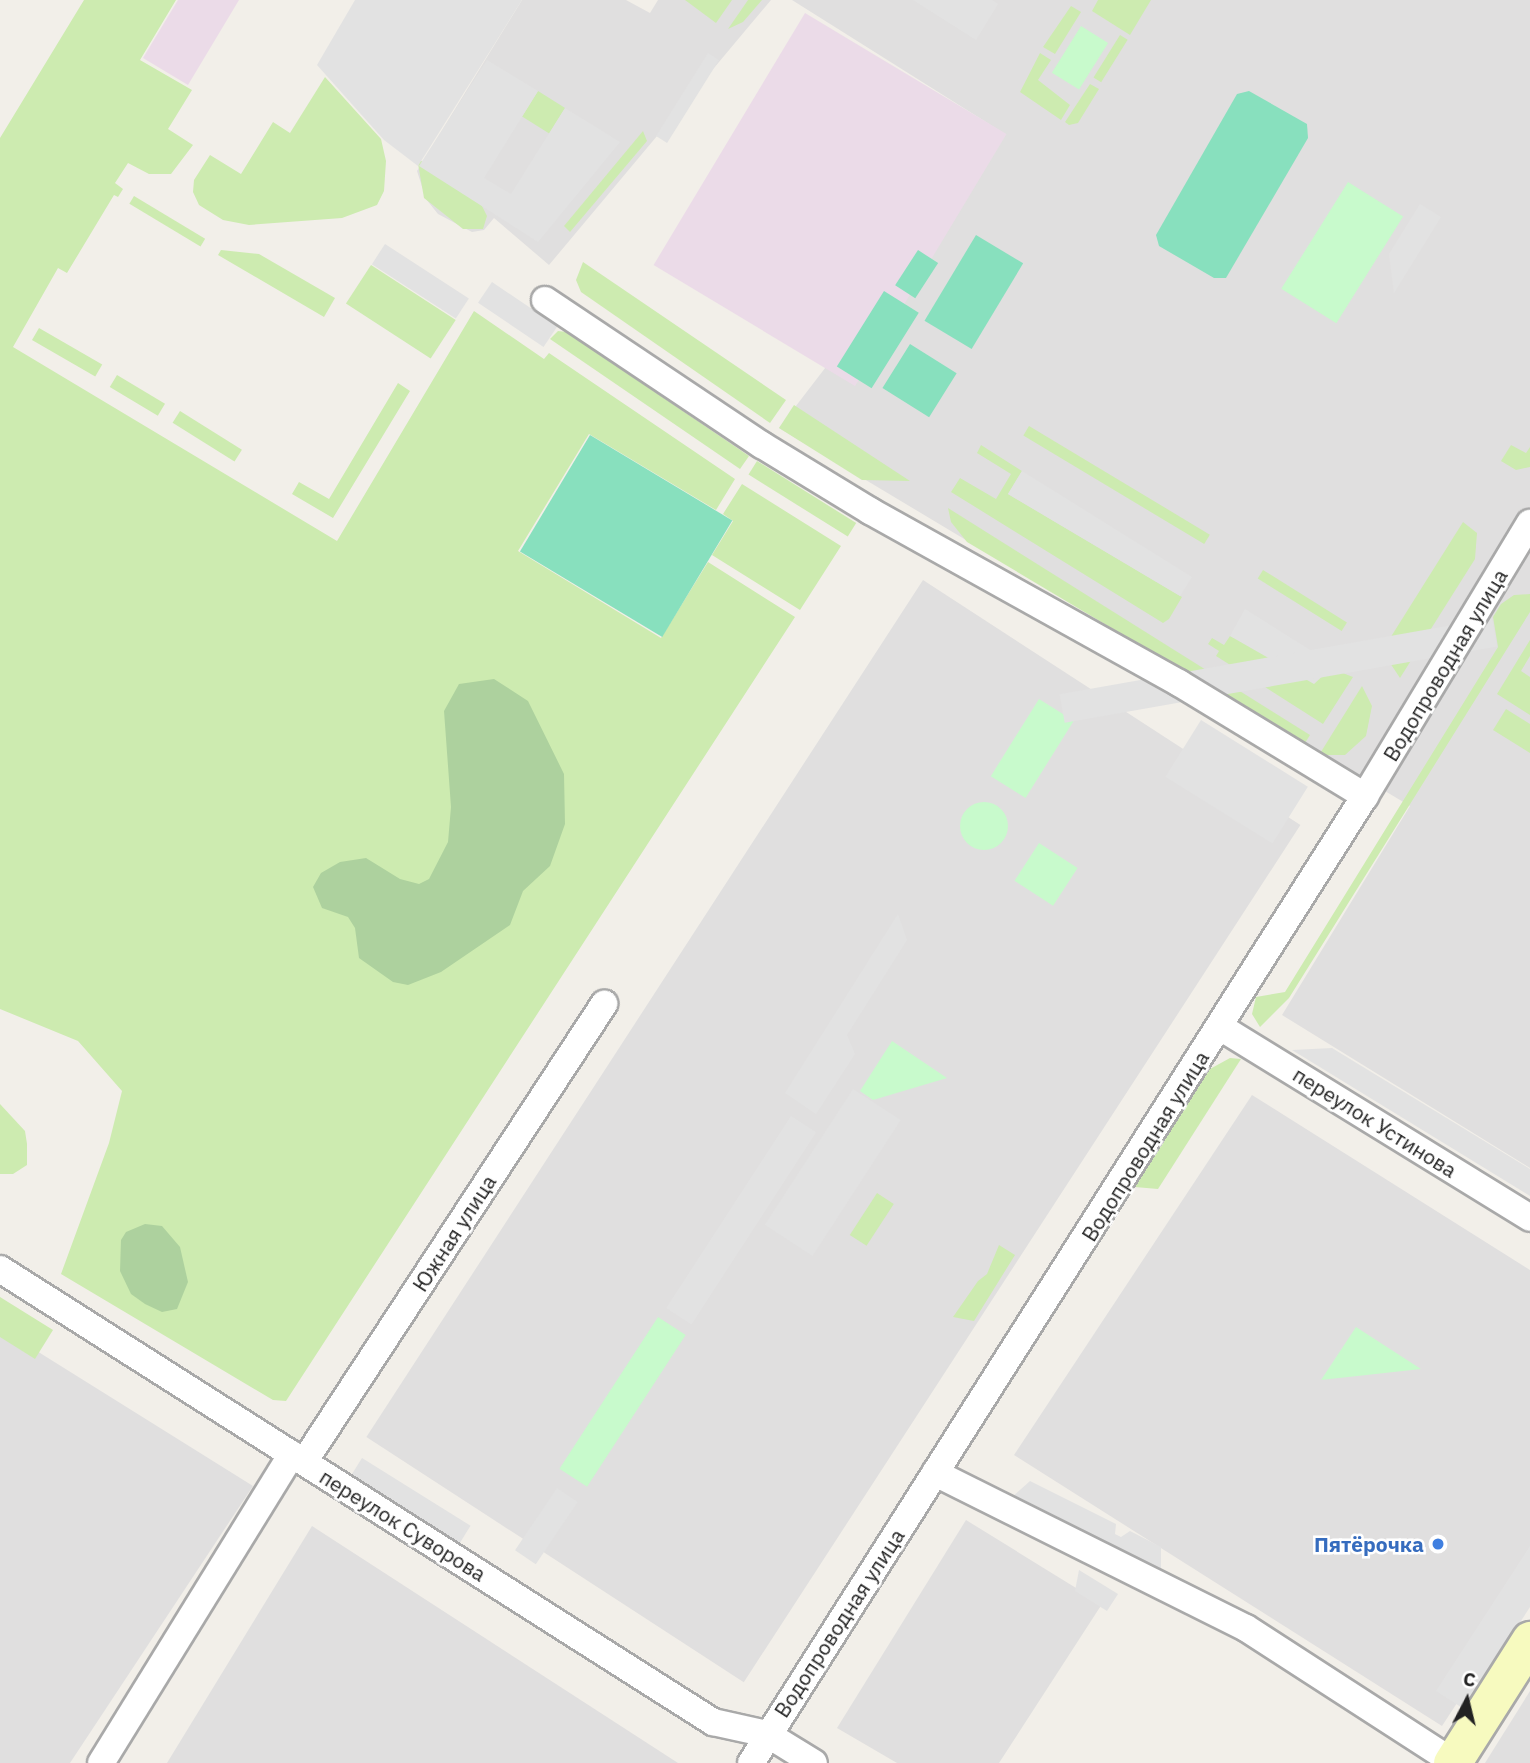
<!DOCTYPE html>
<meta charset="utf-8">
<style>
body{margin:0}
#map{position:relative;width:1530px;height:1763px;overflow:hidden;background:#f2efe9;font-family:"IBM Plex Sans",sans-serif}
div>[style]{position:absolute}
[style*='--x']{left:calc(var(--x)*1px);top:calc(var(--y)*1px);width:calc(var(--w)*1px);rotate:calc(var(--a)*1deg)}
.residential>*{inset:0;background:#e0dfdf;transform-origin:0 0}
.industrial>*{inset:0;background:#ebdbe8;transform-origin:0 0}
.grass>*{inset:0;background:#cdebb0;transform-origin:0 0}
.forest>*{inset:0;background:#add19e}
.park>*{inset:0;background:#c8facc;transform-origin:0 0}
.round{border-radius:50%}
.pitch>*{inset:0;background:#88e0be;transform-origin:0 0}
.parking>*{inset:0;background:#e2e2e2;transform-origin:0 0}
.roads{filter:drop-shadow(2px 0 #a9a9a9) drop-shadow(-2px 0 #a9a9a9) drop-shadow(0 2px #a9a9a9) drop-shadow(0 -2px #a9a9a9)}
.street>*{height:26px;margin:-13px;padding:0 13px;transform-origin:13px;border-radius:13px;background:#fff}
.secondary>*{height:37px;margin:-18.5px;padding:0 18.5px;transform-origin:18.5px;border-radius:18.5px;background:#f7fabf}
.dots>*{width:19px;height:19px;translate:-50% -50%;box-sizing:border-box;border:4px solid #fff;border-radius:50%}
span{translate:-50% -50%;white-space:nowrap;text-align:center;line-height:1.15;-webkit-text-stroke:5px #fff;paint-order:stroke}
.street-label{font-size:21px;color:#222}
.shop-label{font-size:21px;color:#366cbe;font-weight:700}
.right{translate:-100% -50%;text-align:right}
.north{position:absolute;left:1432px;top:1665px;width:70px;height:70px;-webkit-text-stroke:5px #fff;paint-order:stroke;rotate:7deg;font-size:19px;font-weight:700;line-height:28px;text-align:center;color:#222}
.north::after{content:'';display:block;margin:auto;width:24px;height:32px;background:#222;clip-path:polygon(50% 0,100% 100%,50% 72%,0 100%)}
</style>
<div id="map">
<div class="residential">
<i style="clip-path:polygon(522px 0,626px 0,650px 13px,658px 0,771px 0,549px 265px,494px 218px,484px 230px,472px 232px,438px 214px,426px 199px,417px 171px)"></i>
<i style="clip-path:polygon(792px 0,1530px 0,1530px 1168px,1282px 1015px,1410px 806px,779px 428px,1005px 134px)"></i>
<i style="left:923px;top:580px;width:450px;height:1022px;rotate:33deg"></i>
<i style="clip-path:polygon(1252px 1095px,1530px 1270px,1530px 1591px,1442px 1726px,1014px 1455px)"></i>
<i style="clip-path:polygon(0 1328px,253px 1486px,70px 1763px,0 1763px)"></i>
<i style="clip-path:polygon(966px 1520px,1102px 1604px,999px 1763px,897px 1763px,837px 1728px)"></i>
<i style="clip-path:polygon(312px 1526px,678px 1763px,167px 1763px)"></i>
<i style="clip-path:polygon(1530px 1691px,1530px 1763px,1485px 1763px)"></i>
</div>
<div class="industrial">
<i style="clip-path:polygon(178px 0,239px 0,188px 85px,143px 58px)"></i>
<i style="left:805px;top:13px;width:235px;height:294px;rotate:31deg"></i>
</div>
<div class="grass">
<i style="clip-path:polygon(84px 0,176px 0,140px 60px,192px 90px,168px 129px,193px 145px,171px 174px,149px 174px,128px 163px,115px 183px,123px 189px,118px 197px,114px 195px,67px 273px,58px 268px,13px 347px,337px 541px,474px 311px,544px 359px,549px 353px,735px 479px,716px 510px,589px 434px,518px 551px,661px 638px,708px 562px,795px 617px,286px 1401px,273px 1400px,61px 1274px,109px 1143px,122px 1091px,78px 1041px,0 1009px,0 138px)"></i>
<i style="clip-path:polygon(685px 0,732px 0,716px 23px)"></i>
<i style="clip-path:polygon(748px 0,762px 0,743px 22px,728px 29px)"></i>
<i style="clip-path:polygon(1098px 0,1151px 0,1130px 35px,1092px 11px)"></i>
<i style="clip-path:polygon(1071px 6px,1081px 12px,1055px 54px,1043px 47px)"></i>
<i style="left:1120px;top:35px;width:9px;height:50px;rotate:32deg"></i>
<i style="clip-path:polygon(1040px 53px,1051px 60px,1038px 80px,1070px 105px,1061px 120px,1020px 92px)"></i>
<i style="clip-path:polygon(325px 77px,381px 139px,386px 161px,384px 191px,377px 205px,342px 218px,249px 225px,223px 220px,199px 205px,193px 192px,194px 180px,210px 155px,241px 174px,273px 122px,290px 133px)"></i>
<i style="clip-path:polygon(1090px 84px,1099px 89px,1078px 123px,1069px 125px,1065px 122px)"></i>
<i style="left:538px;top:91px;width:32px;height:30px;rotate:32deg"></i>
<i style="clip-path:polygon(643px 131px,647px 141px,570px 232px,564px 226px)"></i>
<i style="clip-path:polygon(417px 158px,479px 200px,487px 216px,483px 229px,463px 229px,424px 198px)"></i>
<i style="left:134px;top:196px;width:83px;height:9px;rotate:31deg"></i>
<i style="clip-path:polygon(221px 250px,259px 254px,335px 298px,324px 317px,218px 255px)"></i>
<i style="clip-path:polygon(583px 262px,786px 400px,770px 423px,581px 292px,576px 280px)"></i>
<i style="left:371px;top:265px;width:101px;height:46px;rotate:33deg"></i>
<i style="left:39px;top:328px;width:73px;height:14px;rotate:30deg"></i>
<i style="clip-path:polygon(558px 331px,567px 332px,749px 456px,740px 469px,550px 339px)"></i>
<i style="left:117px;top:375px;width:56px;height:14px;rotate:31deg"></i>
<i style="clip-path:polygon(398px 383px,410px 391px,333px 518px,292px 494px,299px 482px,329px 499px)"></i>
<i style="clip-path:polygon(794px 405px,910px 481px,862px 480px,779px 428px)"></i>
<i style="left:180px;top:411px;width:73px;height:14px;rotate:32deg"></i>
<i style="left:1029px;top:426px;width:211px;height:11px;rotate:31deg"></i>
<i style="clip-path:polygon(981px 445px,1022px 471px,1008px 494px,1182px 597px,1169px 619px,1163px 623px,951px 492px,960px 478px,996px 499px,1011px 474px,977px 453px)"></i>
<i style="clip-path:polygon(1511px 445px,1526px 453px,1530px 447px,1530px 467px,1516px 470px,1501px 461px)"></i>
<i style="left:757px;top:461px;width:117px;height:16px;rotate:32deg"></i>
<i style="clip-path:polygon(742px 484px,841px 546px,800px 610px,712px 555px,733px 521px,723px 514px)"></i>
<i style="clip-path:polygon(948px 508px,1310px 735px,1305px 743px,967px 542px,951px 522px)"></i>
<i style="clip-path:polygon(1463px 522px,1477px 533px,1475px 559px,1400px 678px,1382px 651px)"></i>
<i style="left:1263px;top:570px;width:99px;height:10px;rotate:32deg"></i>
<i style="clip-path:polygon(1530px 594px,1530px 612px,1289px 998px,1260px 1027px,1252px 1014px,1256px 997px,1285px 992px,1498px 647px,1493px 617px,1501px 604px,1514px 595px)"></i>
<i style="clip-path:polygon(1230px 636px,1319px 677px,1335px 670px,1353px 677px,1323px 724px,1216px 656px,1219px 651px,1208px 644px,1212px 638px,1224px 645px)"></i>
<i style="clip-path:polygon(1530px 640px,1530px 656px,1521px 671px,1530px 677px,1530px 715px,1497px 694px)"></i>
<i style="clip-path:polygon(1362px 686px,1372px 706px,1366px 736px,1345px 755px,1319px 755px)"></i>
<i style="clip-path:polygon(1506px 709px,1530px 724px,1530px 753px,1493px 730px)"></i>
<i style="clip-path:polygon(1230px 1058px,1241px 1059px,1158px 1189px,1135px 1187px,1210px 1069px)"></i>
<i style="clip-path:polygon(0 1104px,25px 1131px,27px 1144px,27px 1165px,13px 1174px,0 1174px)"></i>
<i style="left:877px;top:1193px;width:20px;height:50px;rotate:33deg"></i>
<i style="clip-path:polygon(999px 1245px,1015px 1255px,974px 1321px,953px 1317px,978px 1281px,987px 1274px)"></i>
<i style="clip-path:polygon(0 1297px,53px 1330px,35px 1359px,0 1337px)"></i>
</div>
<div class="forest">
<i style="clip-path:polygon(494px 679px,528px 701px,564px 774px,565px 824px,550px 866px,523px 891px,510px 925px,441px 972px,408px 985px,393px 982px,359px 958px,355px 928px,348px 917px,322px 908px,313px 887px,321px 873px,340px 862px,366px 858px,400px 879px,419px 884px,429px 879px,448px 842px,451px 807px,444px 711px,459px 684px)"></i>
<i style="clip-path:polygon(145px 1224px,162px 1226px,180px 1247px,188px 1282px,177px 1309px,162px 1312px,145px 1304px,131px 1294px,120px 1271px,121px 1240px,126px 1232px)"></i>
</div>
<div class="park">
<i style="left:1081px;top:26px;width:32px;height:55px;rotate:32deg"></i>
<i style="left:1348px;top:182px;width:65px;height:126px;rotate:32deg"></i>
<i style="left:1039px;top:699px;width:41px;height:91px;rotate:32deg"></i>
<i class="round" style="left:960px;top:802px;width:48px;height:48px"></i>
<i style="left:1039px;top:843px;width:46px;height:45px;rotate:33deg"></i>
<i style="clip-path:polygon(892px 1041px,947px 1078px,873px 1100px,860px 1091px)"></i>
<i style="left:658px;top:1317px;width:33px;height:181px;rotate:33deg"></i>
<i style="clip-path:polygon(1356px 1327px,1421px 1369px,1321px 1380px)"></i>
</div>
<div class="pitch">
<i style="clip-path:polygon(1249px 91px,1307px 124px,1308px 138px,1226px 278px,1214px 278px,1159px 246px,1156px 235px,1237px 94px)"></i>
<i style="left:976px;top:235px;width:55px;height:100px;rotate:31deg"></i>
<i style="left:918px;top:250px;width:24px;height:42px;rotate:33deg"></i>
<i style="left:884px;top:291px;width:41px;height:89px;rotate:32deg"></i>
<i style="left:910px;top:344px;width:55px;height:52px;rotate:32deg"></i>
<i style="left:590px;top:435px;width:166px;height:136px;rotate:31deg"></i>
</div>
<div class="parking">
<i style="clip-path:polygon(355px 0,522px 0,418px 166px,384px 140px,317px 65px)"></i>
<i style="clip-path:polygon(913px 0,992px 0,998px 4px,976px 40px)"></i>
<i style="left:708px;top:53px;width:13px;height:98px;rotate:32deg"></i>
<i style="clip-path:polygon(487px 60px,538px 91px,484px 178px,511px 194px,565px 108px,620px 142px,538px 242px,419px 166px)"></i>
<i style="clip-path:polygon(1420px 204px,1441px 217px,1394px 293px,1389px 254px)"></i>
<i style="left:385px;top:244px;width:100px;height:24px;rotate:33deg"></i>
<i style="left:492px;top:282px;width:79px;height:25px;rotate:34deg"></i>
<i style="clip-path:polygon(1022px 471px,1192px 577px,1180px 596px,1008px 494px)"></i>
<i style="clip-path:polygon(1245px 609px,1342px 670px,1328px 671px,1314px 684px,1230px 636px)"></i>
<i style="left:1492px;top:618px;width:29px;height:439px;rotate:80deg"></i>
<i style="left:1201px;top:720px;width:126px;height:67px;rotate:32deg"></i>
<i style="clip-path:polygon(898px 914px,907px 940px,847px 1035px,855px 1054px,816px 1114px,785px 1093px)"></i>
<i style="clip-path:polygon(1332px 1048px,1530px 1169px,1530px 1196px,1292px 1050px)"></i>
<i style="left:853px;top:1089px;width:57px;height:162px;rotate:33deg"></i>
<i style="left:791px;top:1116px;width:30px;height:229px;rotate:33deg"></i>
<i style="left:362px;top:1458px;width:128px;height:25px;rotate:32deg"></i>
<i style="clip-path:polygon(1030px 1481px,1116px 1524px,1115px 1534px,1121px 1537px,1130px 1531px,1161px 1547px,1161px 1575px,1010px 1499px)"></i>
<i style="left:557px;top:1488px;width:25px;height:75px;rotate:34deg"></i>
<i style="clip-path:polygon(1530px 1546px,1530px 1607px,1464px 1709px,1436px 1691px)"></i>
<i style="clip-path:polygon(1079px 1570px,1118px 1594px,1107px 1611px,1075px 1591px)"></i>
</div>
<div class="roads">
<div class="street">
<i style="--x:545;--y:300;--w:261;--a:33.8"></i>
<i style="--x:762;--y:445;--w:127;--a:31.4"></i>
<i style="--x:870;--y:511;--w:354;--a:29.1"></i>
<i style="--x:1179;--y:683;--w:218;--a:31.3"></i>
<i style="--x:1220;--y:1027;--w:364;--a:31.6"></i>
<i style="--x:0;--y:1269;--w:845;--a:32.43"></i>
<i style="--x:713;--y:1722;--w:55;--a:12.5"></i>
<i style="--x:767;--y:1734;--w:55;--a:31.7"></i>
<i style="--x:304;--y:1462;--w:548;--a:-56.77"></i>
<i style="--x:935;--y:1473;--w:347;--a:26.5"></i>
<i style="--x:1246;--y:1628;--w:247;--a:32.9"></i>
<i style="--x:101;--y:1763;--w:363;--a:-58.3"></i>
<i style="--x:751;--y:1763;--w:1145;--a:-57.59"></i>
<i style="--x:1365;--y:796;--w:319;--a:-58.9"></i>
</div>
<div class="secondary">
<i style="--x:1452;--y:1763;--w:146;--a:-57.6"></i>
</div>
</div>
<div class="dots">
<i style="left:1438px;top:1544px;background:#3f7fe0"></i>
</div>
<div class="street-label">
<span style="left:1445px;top:665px;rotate:-59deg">Водопроводная улица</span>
<span style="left:1375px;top:1122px;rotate:32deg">переулок Устинова</span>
<span style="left:1145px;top:1146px;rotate:-58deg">Водопроводная улица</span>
<span style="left:454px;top:1233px;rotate:-57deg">Южная улица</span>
<span style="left:403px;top:1525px;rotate:32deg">переулок Суворова</span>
<span style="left:839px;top:1623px;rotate:-57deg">Водопроводная улица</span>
</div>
<div class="shop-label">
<span class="right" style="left:1424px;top:1544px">Пятёрочка</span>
</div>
<div class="north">С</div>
</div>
